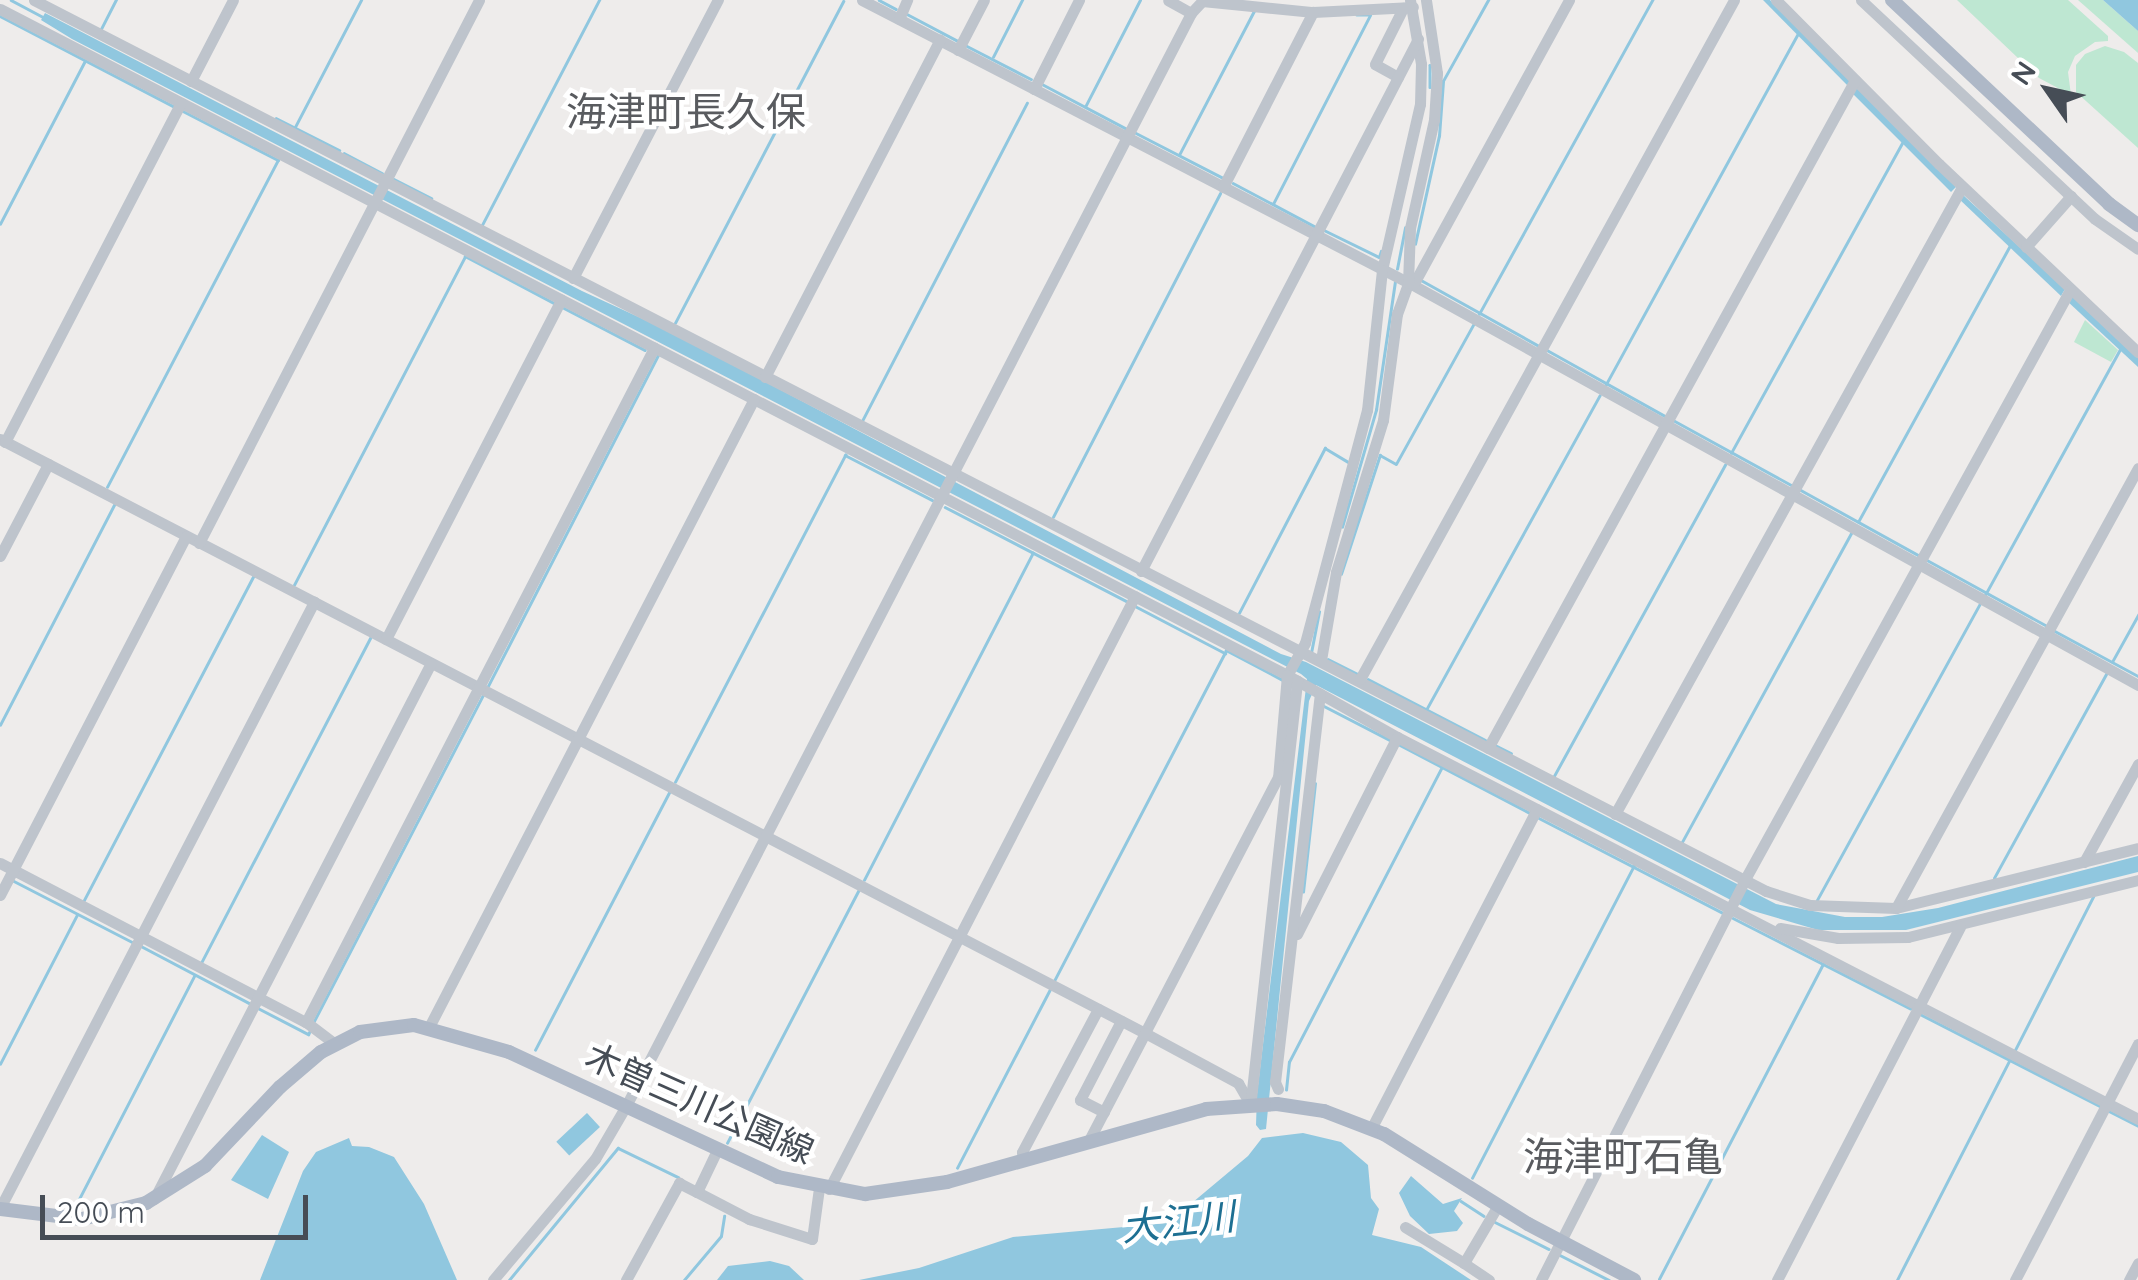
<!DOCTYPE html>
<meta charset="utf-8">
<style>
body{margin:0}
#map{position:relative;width:2138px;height:1280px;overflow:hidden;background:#eeeceb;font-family:Quicksand,"Noto Sans JP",sans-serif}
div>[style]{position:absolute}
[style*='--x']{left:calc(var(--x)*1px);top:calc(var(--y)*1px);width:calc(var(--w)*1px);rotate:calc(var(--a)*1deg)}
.green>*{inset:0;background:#bee7d2}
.water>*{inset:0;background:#90c7df;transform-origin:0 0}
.stream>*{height:2.5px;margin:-1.25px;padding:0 1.25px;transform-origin:1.25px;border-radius:1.25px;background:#90c7df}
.minor>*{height:11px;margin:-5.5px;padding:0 5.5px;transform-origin:5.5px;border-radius:5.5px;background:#bec4cc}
.major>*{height:14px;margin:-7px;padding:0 7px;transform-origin:7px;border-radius:7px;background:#aeb8c7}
span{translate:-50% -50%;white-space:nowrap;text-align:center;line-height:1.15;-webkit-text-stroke:9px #fff;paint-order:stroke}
.street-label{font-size:35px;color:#464d56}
.water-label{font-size:38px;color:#1d6f92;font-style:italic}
.quarter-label{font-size:40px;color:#595b5f}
.north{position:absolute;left:1998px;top:40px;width:100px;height:100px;-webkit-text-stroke:8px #fff;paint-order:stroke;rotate:304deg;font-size:28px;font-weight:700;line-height:40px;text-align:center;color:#464d56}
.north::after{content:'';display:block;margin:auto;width:35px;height:45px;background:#464d56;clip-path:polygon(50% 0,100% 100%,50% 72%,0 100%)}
.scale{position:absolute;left:40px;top:1195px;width:268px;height:45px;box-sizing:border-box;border:5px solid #464d56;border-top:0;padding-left:12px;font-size:30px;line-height:35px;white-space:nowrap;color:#464d56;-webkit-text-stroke:8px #fff;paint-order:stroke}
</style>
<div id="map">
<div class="green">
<i style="clip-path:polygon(1957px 0,2068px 0,2108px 36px,2108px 41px,2095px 42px,2075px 56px,2068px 72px,2071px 95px,2039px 78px)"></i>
<i style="clip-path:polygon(2078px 0,2103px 0,2138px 31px,2138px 53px)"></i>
<i style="clip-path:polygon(2105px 46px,2124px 52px,2138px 63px,2138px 148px,2076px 92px,2076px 65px,2085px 54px)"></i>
<i style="clip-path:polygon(2085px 320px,2118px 350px,2111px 362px,2074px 342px)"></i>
</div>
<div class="water">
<i style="clip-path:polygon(1763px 0,1770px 0,1851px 81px,1848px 86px)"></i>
<i style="clip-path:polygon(2103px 0,2138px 0,2138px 31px)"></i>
<i style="clip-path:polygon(45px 13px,582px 291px,669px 331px,1281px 654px,1306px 662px,1776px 904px,1845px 917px,1882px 917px,1938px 908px,2138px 856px,2138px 872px,1906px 930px,1818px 930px,1750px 910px,1316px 685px,1309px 701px,1266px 1129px,1260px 1130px,1256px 1125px,1257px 1094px,1307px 679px,1301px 674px,72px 39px,41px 20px)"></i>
<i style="left:1857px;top:88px;width:140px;height:7px;rotate:45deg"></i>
<i style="clip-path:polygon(1962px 194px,2065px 289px,2061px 296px,1957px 197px)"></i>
<i style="clip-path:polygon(2073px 296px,2138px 357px,2138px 367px,2066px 300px)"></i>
<i style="left:587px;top:1113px;width:19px;height:42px;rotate:47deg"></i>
<i style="clip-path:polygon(1303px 1133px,1341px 1142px,1368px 1165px,1371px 1198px,1379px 1209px,1372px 1235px,1421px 1247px,1471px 1280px,859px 1280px,919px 1268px,1013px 1237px,1168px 1223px,1248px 1156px,1262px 1138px)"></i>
<i style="clip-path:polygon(262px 1135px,289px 1152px,268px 1199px,231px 1180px)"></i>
<i style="clip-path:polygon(349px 1138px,352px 1146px,369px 1147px,394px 1157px,424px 1204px,457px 1280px,260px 1280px,303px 1171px,316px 1152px)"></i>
<i style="clip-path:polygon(1411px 1176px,1443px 1204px,1462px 1198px,1454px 1211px,1463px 1223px,1457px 1231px,1429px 1234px,1410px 1216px,1399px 1193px)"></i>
<i style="clip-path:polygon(770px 1261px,789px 1266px,804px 1280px,717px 1280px,728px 1266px)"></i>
</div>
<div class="stream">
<i style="--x:11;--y:0;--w:38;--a:28"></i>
<i style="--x:879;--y:0;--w:19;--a:28"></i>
<i style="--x:907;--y:14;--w:58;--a:27.9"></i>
<i style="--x:0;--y:16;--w:197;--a:27.5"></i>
<i style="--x:101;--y:29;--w:33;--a:-63"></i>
<i style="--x:967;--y:46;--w:72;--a:27.3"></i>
<i style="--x:993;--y:57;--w:64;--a:-63"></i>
<i style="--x:1430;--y:65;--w:22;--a:90"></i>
<i style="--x:1042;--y:84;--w:96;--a:27.9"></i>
<i style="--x:1085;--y:107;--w:120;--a:-62.8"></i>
<i style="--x:183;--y:111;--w:107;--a:27.3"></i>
<i style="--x:276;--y:118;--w:71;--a:26.9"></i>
<i style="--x:295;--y:127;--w:143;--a:-62.5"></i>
<i style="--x:1136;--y:133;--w:98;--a:27.3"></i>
<i style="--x:344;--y:153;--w:43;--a:27.8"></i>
<i style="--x:1179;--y:155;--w:162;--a:-62.5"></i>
<i style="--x:394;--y:179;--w:42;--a:27.2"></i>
<i style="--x:1233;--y:183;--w:92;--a:28"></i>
<i style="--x:1273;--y:204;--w:212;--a:-62.8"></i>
<i style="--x:1370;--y:15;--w:13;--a:180"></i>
<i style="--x:0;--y:224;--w:184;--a:-62.5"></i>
<i style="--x:482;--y:225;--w:254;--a:-62.5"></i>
<i style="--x:1324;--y:230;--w:61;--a:26.1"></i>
<i style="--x:1379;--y:257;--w:6;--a:-72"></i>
<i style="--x:1415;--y:244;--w:111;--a:-77.5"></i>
<i style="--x:1439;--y:136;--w:55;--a:-85.8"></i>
<i style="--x:1443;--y:81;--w:93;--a:-60.9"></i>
<i style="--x:1397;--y:269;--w:42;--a:-79"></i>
<i style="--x:1421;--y:280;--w:135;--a:29.2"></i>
<i style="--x:564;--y:308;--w:91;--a:27.4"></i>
<i style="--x:1479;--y:314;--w:359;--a:-61.1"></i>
<i style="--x:675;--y:323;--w:363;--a:-62.4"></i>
<i style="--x:1547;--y:350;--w:135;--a:29.2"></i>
<i style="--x:1605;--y:386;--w:401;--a:-61.3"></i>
<i style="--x:1673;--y:420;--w:135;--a:28.8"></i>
<i style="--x:862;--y:421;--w:358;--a:-62.6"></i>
<i style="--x:1731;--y:453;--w:356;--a:-61.1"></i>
<i style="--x:107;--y:487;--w:371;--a:-62.4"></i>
<i style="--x:1799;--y:489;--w:136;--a:29"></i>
<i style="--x:945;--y:507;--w:204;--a:27.4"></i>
<i style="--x:1053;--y:517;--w:364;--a:-62.7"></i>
<i style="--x:1858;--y:522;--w:316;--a:-61.2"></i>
<i style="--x:1342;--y:527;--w:122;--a:-73.8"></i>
<i style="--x:1376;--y:410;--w:129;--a:-81.6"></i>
<i style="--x:1927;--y:560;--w:135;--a:28.8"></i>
<i style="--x:1341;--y:574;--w:125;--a:-71.9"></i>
<i style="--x:1380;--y:455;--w:18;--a:29"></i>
<i style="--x:1396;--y:464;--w:159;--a:-61"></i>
<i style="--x:294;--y:585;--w:371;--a:-62.5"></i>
<i style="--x:465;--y:256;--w:101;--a:27.8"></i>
<i style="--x:1985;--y:595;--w:282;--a:-61.2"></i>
<i style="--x:1135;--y:606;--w:102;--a:27.6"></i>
<i style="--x:1239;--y:613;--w:186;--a:-62.5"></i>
<i style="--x:1325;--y:448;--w:26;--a:31"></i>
<i style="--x:2053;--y:630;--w:97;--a:28.4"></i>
<i style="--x:1311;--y:653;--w:42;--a:-79"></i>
<i style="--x:1328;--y:659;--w:33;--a:27"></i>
<i style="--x:2112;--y:662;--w:54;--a:-61"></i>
<i style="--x:1368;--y:679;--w:132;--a:27.5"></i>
<i style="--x:488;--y:686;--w:372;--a:-62.8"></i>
<i style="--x:1324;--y:706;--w:74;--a:27.3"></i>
<i style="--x:1426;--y:710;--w:359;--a:-61.1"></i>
<i style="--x:0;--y:725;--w:248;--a:-62.6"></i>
<i style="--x:1400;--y:745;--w:147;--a:27.6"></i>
<i style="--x:1495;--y:745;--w:18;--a:27"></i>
<i style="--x:1554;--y:776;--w:355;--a:-61.2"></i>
<i style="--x:675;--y:782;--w:369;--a:-62.5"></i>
<i style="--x:845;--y:455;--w:98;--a:27.3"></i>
<i style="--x:1539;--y:818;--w:207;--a:27.3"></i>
<i style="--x:1682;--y:842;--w:352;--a:-61.3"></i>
<i style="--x:1994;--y:878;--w:233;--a:-61.2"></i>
<i style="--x:12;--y:880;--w:137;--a:27.3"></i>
<i style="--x:864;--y:880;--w:368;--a:-62.7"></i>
<i style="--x:1303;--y:892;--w:109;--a:-83.7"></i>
<i style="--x:1817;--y:900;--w:337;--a:-61.2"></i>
<i style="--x:83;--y:902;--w:367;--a:-62.4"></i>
<i style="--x:1733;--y:918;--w:199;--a:27"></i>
<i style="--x:141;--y:946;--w:122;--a:27.8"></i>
<i style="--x:201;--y:963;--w:366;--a:-62.5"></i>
<i style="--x:1054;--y:981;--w:373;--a:-62.5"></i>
<i style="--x:1226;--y:650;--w:64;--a:27.8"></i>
<i style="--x:256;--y:1007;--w:59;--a:27.4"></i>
<i style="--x:308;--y:1034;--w:4;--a:-56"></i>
<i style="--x:1920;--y:1014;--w:202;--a:27.1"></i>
<i style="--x:313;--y:1023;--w:372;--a:-62.6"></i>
<i style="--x:535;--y:1050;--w:290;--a:-62.5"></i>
<i style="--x:2015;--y:1050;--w:172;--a:-63"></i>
<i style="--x:0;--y:1064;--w:168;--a:-62.7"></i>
<i style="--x:1286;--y:1090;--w:28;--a:-84"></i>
<i style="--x:1289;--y:1062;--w:332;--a:-62.6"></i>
<i style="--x:2109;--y:1111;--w:33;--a:27"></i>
<i style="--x:727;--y:1143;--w:284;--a:-62.5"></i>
<i style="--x:957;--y:1168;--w:202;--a:-62.5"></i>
<i style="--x:1472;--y:1178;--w:352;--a:-62.6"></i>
<i style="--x:78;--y:1201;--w:253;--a:-62.7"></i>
<i style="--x:1461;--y:1201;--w:27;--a:33"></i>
<i style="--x:1495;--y:1222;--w:60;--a:26.6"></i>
<i style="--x:1558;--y:1254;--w:57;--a:27"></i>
<i style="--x:1659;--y:1279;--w:355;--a:-62.5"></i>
<i style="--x:509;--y:1280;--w:171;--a:-50.5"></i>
<i style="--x:618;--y:1148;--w:67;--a:25.8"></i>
<i style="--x:684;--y:1280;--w:57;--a:-49.9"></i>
<i style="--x:721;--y:1236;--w:20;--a:-81"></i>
<i style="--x:1897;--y:1280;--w:248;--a:-62.9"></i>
</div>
<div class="minor">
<i style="--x:34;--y:0;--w:1948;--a:27.22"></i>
<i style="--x:1766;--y:891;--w:46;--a:17.7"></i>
<i style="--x:1810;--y:905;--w:86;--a:2"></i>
<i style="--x:1896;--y:908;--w:249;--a:-13.9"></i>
<i style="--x:862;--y:0;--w:620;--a:27.35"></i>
<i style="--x:1413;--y:285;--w:828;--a:28.89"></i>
<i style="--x:1410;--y:0;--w:65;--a:80.2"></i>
<i style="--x:1421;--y:64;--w:40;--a:91.4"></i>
<i style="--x:1420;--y:104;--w:170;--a:102.9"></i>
<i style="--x:1382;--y:270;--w:141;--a:96.1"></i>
<i style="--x:1367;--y:410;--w:241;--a:104.9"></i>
<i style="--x:1305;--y:643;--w:37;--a:119"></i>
<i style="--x:1287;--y:675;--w:126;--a:29.4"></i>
<i style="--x:1397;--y:737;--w:834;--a:27.27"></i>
<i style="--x:1776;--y:0;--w:231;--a:45.2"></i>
<i style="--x:1939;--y:164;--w:274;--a:43.4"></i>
<i style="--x:1861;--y:0;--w:320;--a:43.1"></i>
<i style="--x:2095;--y:219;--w:52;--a:34.9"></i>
<i style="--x:0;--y:9;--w:1449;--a:27.36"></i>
<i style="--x:1287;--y:675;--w:102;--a:95"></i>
<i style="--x:1278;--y:777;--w:288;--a:117.5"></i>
<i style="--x:1145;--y:1033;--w:106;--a:28.3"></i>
<i style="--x:1238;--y:1083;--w:24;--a:60"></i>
<i style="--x:1191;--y:13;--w:16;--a:-47"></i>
<i style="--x:1202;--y:1;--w:112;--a:5.7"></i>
<i style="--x:1313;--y:12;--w:100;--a:-2.9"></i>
<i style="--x:899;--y:19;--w:21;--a:-67"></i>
<i style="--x:958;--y:50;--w:56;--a:-62.5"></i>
<i style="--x:1398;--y:77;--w:26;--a:-151"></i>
<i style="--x:1375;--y:64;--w:63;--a:-63.4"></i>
<i style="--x:191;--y:81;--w:91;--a:-62.6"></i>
<i style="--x:1034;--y:89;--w:100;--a:-63.2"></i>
<i style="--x:1223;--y:187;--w:197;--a:-62.8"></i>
<i style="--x:2026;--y:247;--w:68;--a:-48.6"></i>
<i style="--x:573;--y:278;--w:314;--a:-62.5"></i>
<i style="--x:1413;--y:285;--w:325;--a:-61.3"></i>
<i style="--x:765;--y:377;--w:380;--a:-62.6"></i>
<i style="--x:0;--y:439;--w:1290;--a:27.42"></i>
<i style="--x:1145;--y:1033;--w:123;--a:117.6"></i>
<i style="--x:5;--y:442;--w:382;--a:-62.6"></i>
<i style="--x:199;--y:543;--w:611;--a:-62.72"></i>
<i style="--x:0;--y:556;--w:104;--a:-62.4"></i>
<i style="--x:1141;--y:571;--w:600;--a:-62.5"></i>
<i style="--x:386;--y:639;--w:382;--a:-62.7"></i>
<i style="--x:1321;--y:660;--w:89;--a:-80.3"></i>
<i style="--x:1336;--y:572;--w:159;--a:-72.8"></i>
<i style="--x:1383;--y:420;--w:107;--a:-82.5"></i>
<i style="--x:1397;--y:314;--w:33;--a:-70"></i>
<i style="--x:1408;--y:283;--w:55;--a:-87.9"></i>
<i style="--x:1410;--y:228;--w:111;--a:-77.5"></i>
<i style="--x:1434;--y:120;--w:47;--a:-86.3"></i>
<i style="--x:1437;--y:73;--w:74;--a:-98.6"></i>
<i style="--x:1360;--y:679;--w:775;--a:-61.15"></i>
<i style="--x:1488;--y:748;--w:762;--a:-61.22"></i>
<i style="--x:1615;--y:814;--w:717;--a:-61.04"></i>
<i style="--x:2084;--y:862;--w:112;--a:-61.1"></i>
<i style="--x:0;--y:863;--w:345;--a:27.5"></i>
<i style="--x:306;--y:1022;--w:35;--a:37"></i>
<i style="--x:0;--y:895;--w:404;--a:-62.6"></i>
<i style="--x:1896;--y:908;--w:502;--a:-61.19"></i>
<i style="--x:1780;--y:928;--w:59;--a:9.8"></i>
<i style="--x:1838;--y:938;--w:70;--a:-0.8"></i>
<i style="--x:1908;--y:937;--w:237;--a:-13.9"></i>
<i style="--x:1297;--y:934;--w:221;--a:-63.1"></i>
<i style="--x:306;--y:1022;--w:759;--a:-62.69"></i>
<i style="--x:429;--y:1027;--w:707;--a:-62.64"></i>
<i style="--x:1278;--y:1089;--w:8;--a:-113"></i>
<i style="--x:1275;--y:1082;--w:391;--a:-83.4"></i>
<i style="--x:1251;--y:1099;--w:421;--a:-83.7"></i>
<i style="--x:1104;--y:1112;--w:27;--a:-153"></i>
<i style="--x:1080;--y:1100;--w:89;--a:-62.6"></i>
<i style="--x:1372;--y:1127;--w:358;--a:-62.6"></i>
<i style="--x:1024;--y:1160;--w:8;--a:-104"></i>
<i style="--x:1022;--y:1152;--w:162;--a:-62"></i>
<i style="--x:829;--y:1189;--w:667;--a:-62.71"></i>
<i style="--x:697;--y:1192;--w:59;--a:27.4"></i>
<i style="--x:749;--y:1219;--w:66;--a:17.6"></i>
<i style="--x:812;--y:1239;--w:51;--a:-82.2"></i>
<i style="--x:154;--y:1199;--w:603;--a:-62.67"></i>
<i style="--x:0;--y:1208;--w:683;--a:-62.61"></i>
<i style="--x:1405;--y:1227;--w:69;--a:31.4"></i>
<i style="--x:493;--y:1280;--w:158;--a:-49.9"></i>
<i style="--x:595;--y:1159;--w:64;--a:-59.8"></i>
<i style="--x:627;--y:1104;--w:1228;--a:-62.66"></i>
<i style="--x:1191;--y:13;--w:26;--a:-151"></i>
<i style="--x:626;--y:1280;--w:111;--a:-61.3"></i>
<i style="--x:679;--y:1183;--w:20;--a:27"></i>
<i style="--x:697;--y:1192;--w:47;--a:-64.5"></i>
<i style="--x:1489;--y:1280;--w:30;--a:-146"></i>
<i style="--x:1464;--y:1263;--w:65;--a:-59.5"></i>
<i style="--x:1541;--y:1280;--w:448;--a:-63"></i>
<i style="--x:1744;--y:881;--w:675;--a:-61.12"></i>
<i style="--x:1777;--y:1280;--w:398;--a:-62.6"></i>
<i style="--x:2015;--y:1280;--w:266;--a:-62.5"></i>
<i style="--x:2129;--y:1280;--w:19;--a:-62"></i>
</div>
<div class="major">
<i style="--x:1892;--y:0;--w:298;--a:43.2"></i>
<i style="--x:2109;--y:204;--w:36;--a:36"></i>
<i style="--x:0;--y:1209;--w:83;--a:7"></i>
<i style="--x:82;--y:1219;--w:66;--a:-14"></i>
<i style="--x:146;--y:1203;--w:70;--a:-32.1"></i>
<i style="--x:205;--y:1166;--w:109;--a:-46.5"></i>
<i style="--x:280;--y:1087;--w:54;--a:-40.5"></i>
<i style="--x:321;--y:1052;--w:44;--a:-27.1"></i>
<i style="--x:360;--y:1032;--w:54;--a:-7.4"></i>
<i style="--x:414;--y:1025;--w:99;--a:15.9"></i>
<i style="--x:509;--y:1052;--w:297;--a:24.9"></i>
<i style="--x:778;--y:1177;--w:89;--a:11.1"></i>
<i style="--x:865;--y:1194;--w:83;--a:-8.3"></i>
<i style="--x:947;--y:1182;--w:269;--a:-15.7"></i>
<i style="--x:1206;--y:1109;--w:71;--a:-4"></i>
<i style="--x:1277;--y:1104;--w:48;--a:8.5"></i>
<i style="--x:1324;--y:1111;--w:64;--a:21"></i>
<i style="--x:1384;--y:1134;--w:170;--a:32"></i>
<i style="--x:1528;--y:1224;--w:120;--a:27.8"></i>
</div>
<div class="street-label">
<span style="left:700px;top:1103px;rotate:24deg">木曽三川公園線</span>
</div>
<div class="water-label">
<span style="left:1178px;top:1222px;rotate:-6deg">大江川</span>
</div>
<div class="quarter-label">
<span style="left:686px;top:111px">海津町長久保</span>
<span style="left:1623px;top:1156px">海津町石亀</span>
</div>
<div class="north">N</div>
<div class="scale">200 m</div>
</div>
